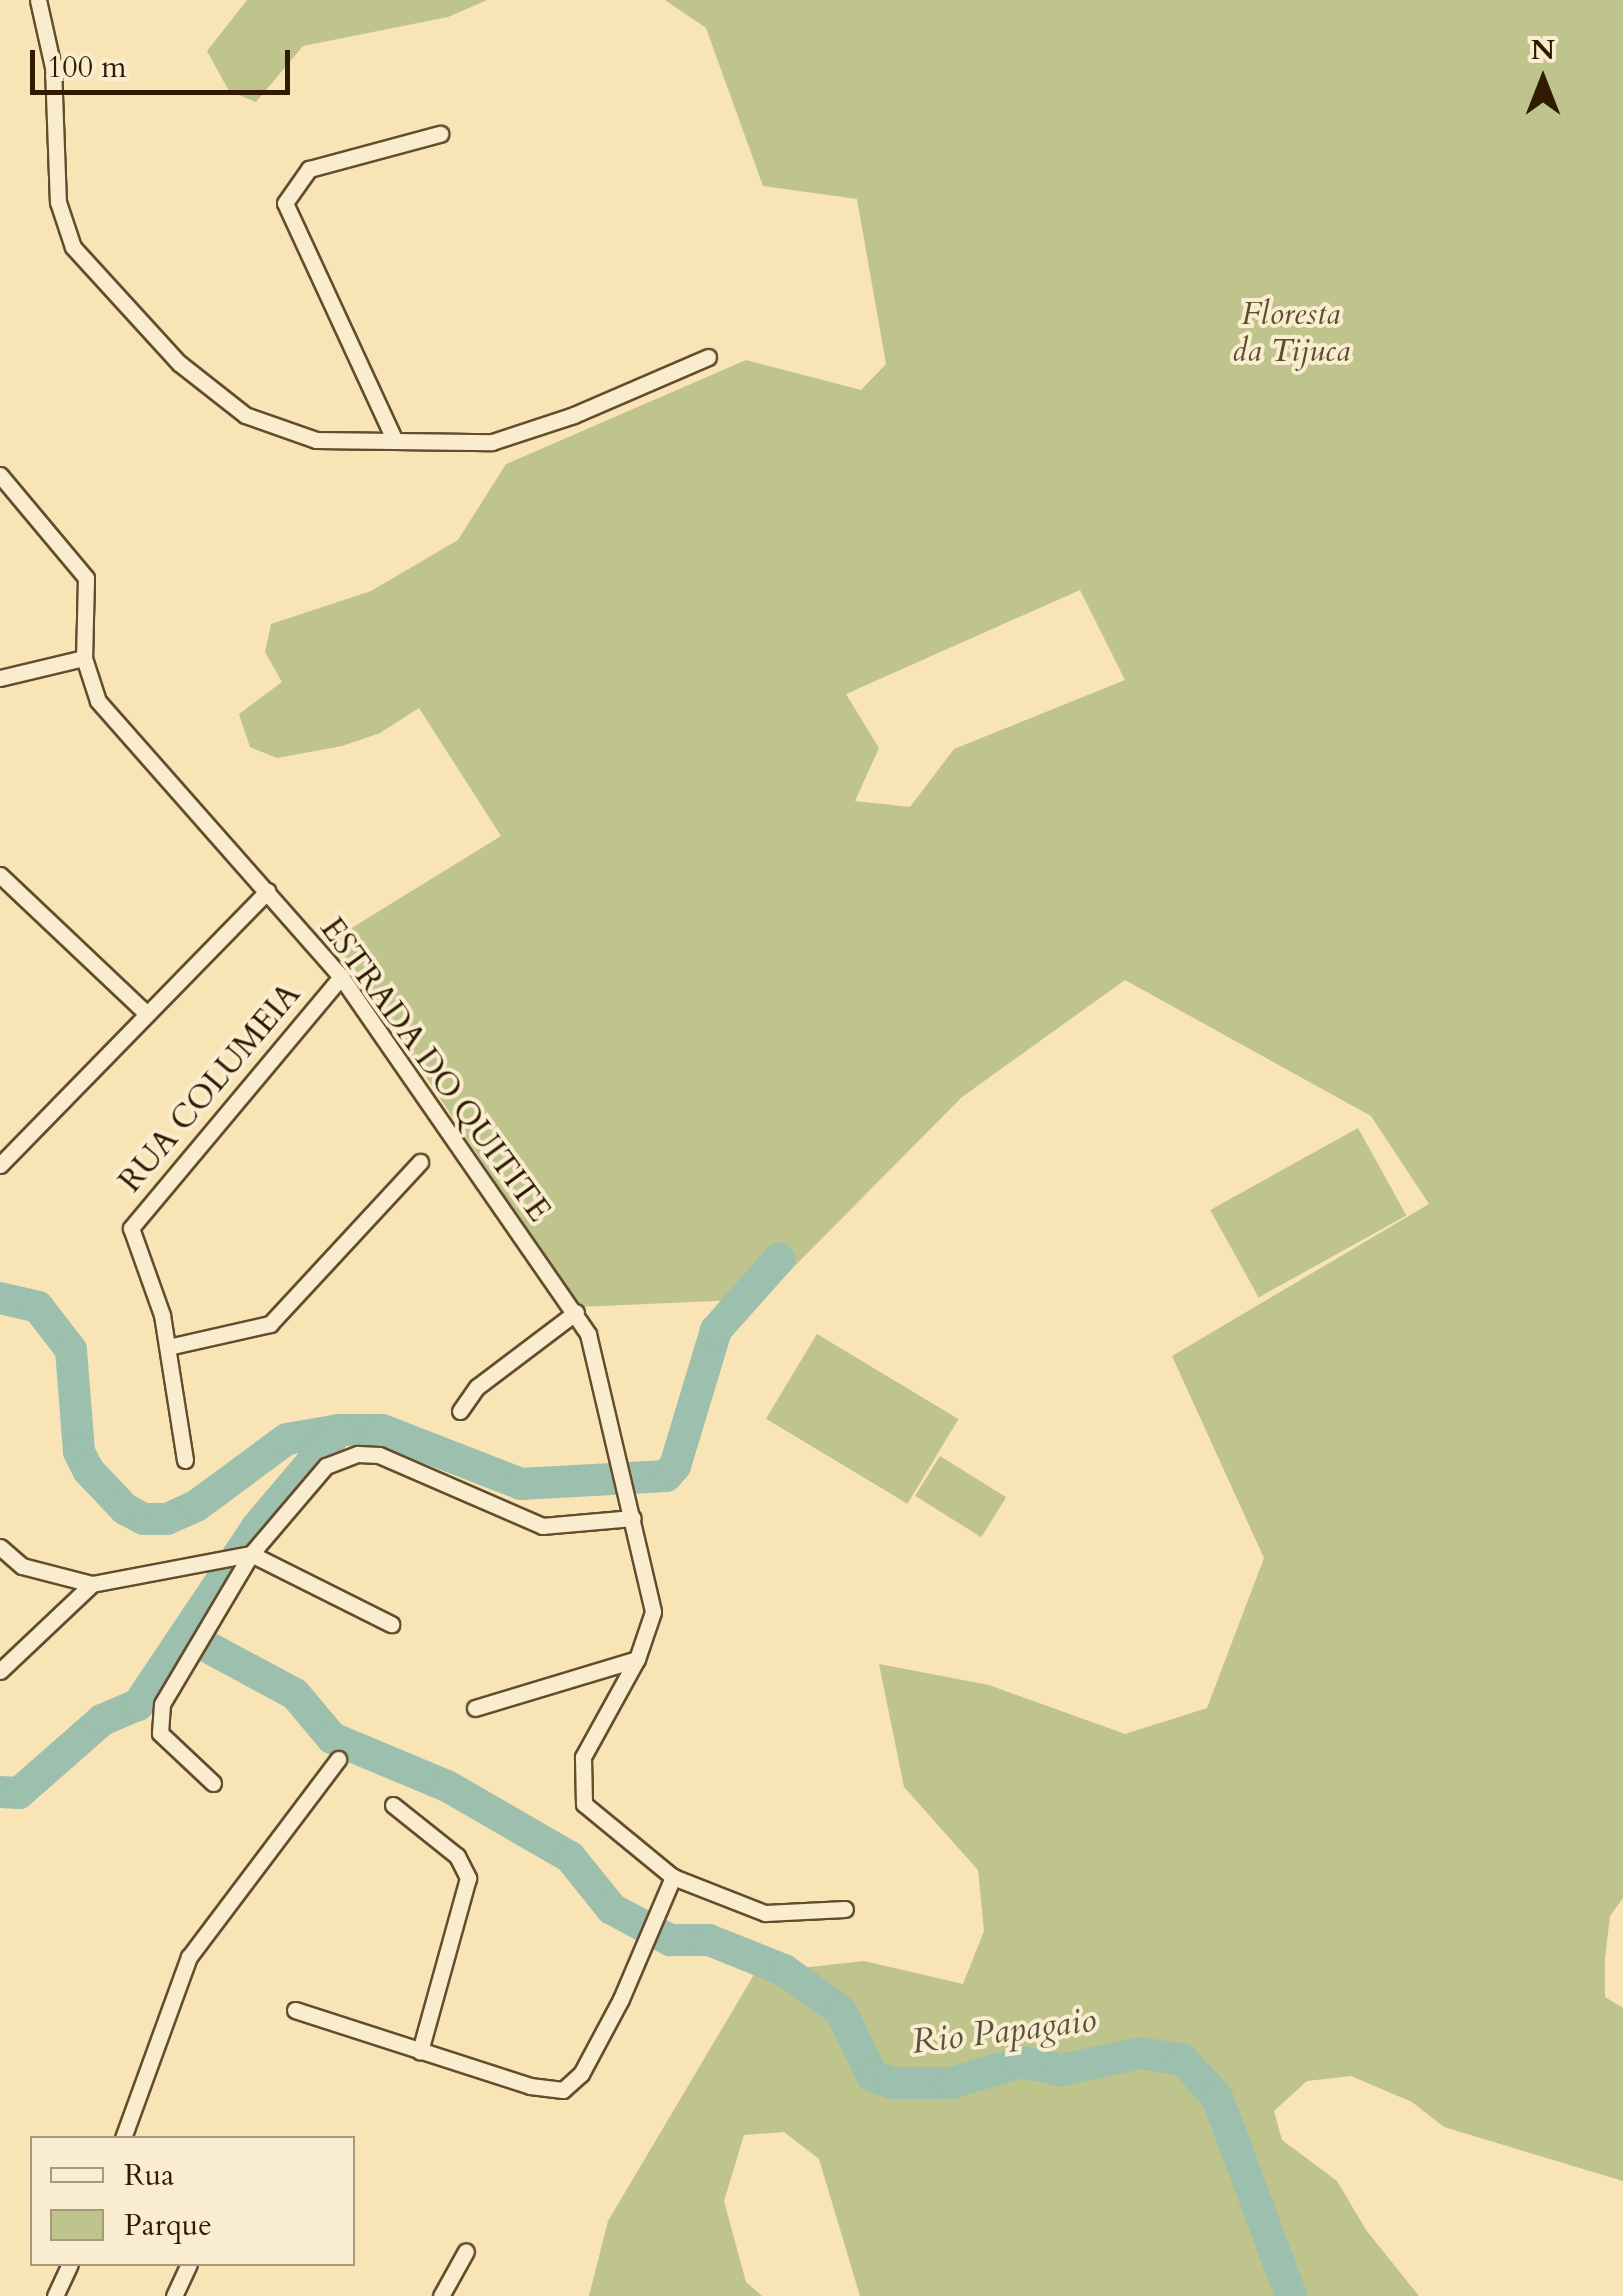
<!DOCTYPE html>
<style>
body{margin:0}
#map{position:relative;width:1623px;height:2296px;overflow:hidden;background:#f8e4b5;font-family:Cardo,serif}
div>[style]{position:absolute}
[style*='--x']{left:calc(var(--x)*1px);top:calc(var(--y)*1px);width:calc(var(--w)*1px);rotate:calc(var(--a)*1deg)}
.green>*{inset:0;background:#bfc48c;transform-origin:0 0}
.river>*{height:32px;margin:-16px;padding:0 16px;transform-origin:16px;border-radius:16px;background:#9dbfad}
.roads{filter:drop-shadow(2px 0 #624d2d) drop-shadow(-2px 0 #624d2d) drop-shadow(0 2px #624d2d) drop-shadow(0 -2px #624d2d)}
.street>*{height:15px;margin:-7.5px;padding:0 7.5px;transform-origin:7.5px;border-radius:7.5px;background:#faedcf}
span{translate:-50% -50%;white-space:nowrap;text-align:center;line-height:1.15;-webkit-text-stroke:8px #faedcf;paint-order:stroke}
.park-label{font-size:32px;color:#5b4e2a;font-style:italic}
.street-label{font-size:32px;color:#301b00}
.water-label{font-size:35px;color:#56543d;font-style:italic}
.legend{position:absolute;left:30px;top:2136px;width:325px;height:130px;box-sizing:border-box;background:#faedcf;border:2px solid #a9997c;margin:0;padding:12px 18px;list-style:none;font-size:30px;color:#301b00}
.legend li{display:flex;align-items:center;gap:20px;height:50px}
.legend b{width:50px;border:2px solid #a9997c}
.north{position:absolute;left:1493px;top:30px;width:100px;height:100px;-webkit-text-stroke:8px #faedcf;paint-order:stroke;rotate:0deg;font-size:28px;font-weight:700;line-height:40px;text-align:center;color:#301b00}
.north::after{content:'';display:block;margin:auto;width:35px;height:45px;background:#301b00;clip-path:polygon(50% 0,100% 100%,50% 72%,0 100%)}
.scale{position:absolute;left:30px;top:50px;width:260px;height:45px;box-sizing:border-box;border:5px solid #301b00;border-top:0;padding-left:12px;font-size:30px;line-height:35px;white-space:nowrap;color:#301b00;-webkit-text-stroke:8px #faedcf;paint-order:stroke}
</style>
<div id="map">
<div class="green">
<i style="clip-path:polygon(247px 0,487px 0,448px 17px,303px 46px,256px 102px,229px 91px,207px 51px)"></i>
<i style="clip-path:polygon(evenodd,665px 0,1623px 0,1623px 1898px,1610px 1916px,1605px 1958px,1605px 1997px,1623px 2008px,1623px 2181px,1444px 2127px,1412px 2102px,1351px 2076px,1307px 2081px,1274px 2111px,1282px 2140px,1337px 2181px,1366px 2230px,1419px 2296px,860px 2296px,819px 2159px,784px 2132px,744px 2135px,724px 2201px,746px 2282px,762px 2296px,589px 2296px,608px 2221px,755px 1973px,864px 1961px,963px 1984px,984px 1931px,978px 1870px,904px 1787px,879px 1664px,989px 1685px,1125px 1734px,1207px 1708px,1264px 1558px,1172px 1356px,1429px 1204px,1371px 1116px,1125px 980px,962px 1097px,762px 1299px,578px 1307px,360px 977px,329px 942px,501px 836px,419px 708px,380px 733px,342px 746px,277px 758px,250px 747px,239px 714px,282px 682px,265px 652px,271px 624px,371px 591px,458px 540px,506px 464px,746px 360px,861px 390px,886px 364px,857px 199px,763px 186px,706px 28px,665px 0,1080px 590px,1125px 680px,954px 749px,910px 807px,855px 801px,879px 748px,846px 694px,1080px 590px)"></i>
<i style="left:1358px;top:1128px;width:100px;height:169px;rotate:61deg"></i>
<i style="left:817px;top:1334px;width:165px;height:99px;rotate:31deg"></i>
<i style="left:940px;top:1456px;width:78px;height:47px;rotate:32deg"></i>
</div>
<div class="river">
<i style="--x:0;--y:1298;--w:39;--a:13"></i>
<i style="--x:38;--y:1307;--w:54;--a:52.5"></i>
<i style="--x:71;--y:1350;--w:102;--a:85.5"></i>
<i style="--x:79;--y:1452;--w:20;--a:63"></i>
<i style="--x:88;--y:1470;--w:54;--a:46.5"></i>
<i style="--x:125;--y:1509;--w:21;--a:28"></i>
<i style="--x:144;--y:1519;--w:23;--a:0"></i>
<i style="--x:167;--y:1519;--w:32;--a:-24"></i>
<i style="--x:196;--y:1506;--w:113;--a:-36.4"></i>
<i style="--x:287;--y:1439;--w:53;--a:-9.8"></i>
<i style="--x:339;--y:1430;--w:43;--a:0"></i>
<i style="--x:382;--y:1430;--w:149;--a:21.2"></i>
<i style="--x:521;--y:1484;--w:145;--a:-3.2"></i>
<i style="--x:666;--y:1476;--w:13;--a:-48"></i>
<i style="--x:675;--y:1466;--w:142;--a:-73.2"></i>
<i style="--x:716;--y:1330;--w:95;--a:-48.4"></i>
<i style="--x:189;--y:1637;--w:120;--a:28.3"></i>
<i style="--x:295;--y:1694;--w:57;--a:49.9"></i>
<i style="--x:332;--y:1738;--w:125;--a:22.7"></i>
<i style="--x:447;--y:1786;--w:142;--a:30"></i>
<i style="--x:570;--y:1857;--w:67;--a:51.1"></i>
<i style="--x:612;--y:1909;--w:66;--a:28.1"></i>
<i style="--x:670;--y:1940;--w:39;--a:0"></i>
<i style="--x:709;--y:1940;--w:81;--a:21.8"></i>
<i style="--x:784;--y:1970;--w:70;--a:35.7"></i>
<i style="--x:841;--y:2011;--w:72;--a:64.5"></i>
<i style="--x:872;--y:2076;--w:22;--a:18"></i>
<i style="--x:893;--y:2083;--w:58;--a:0"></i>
<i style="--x:951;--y:2083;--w:74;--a:-16.5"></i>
<i style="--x:1022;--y:2062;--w:40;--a:12"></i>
<i style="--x:1061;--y:2070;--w:81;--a:-12.1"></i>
<i style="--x:1140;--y:2053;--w:44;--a:9.2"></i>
<i style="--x:1183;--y:2060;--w:50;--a:47.4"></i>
<i style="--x:1217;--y:2097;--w:212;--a:69.6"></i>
<i style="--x:0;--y:1792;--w:19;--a:3"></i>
<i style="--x:19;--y:1793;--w:111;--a:-41.3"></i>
<i style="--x:102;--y:1720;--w:39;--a:-23"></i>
<i style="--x:138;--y:1705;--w:214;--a:-56.2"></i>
<i style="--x:257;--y:1527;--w:127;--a:-49.8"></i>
</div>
<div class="roads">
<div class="street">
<i style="--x:38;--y:0;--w:69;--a:77.4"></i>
<i style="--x:53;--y:67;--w:135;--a:87.9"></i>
<i style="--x:58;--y:202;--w:47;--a:71.6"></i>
<i style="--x:73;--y:247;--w:157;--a:47.6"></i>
<i style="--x:179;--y:363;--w:84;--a:38.2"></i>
<i style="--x:245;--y:415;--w:75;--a:19.4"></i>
<i style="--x:316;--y:440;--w:176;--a:0.7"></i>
<i style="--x:492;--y:442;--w:86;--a:-18.2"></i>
<i style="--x:574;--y:415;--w:146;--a:-23.4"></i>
<i style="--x:395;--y:441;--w:262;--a:-114.8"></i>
<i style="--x:285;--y:203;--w:42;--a:-54.8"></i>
<i style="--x:309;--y:169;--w:136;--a:-15"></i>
<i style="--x:0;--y:475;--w:134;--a:50.1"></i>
<i style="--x:86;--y:578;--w:80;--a:91.4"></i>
<i style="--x:84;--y:658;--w:45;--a:72"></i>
<i style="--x:98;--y:701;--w:368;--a:48.6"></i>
<i style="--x:341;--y:977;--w:434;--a:55.3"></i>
<i style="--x:588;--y:1334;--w:285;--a:76.8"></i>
<i style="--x:653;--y:1612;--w:50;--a:108.8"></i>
<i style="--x:637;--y:1659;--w:112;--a:118.9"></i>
<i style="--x:583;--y:1757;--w:47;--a:88.8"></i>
<i style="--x:584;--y:1804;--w:115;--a:39.4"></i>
<i style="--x:673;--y:1877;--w:99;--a:21.4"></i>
<i style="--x:765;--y:1913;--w:80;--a:-2.9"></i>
<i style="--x:0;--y:678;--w:86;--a:-13.4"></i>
<i style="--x:0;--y:875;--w:201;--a:43.4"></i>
<i style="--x:0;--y:1165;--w:383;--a:-45.7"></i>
<i style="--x:168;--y:1347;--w:105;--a:-12.7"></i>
<i style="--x:270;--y:1324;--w:221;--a:-47.2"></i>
<i style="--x:460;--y:1411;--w:29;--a:-55"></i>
<i style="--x:477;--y:1387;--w:124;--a:-37.1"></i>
<i style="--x:185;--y:1460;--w:147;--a:-99"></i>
<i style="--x:162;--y:1315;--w:92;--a:-109.6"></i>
<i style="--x:131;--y:1228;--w:327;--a:-50.1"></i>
<i style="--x:0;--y:1547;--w:29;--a:41"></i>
<i style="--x:22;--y:1566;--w:72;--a:14.4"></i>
<i style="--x:251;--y:1554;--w:157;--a:26.6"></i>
<i style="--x:0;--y:1671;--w:127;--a:-43.4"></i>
<i style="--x:92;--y:1584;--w:162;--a:-10.7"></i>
<i style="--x:475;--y:1708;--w:169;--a:-16.8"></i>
<i style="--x:213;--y:1783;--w:73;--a:-136.7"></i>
<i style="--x:160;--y:1733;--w:29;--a:-86"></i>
<i style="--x:162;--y:1704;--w:174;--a:-59.3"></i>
<i style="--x:251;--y:1554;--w:116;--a:-49.6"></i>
<i style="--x:326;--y:1466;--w:34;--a:-21"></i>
<i style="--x:358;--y:1454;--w:21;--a:3"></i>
<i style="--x:379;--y:1455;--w:178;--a:23.5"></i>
<i style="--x:542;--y:1526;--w:91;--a:-5"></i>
<i style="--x:393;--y:1805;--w:82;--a:38.6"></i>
<i style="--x:457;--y:1856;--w:25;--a:63"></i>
<i style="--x:468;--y:1878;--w:180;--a:105.5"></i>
<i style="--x:295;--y:2010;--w:247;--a:17.9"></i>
<i style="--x:530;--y:2086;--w:33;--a:7"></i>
<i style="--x:563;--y:2090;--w:24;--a:-42"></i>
<i style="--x:581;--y:2074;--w:85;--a:-61.9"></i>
<i style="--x:621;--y:1999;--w:133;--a:-66.9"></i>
<i style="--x:123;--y:2138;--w:193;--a:-70"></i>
<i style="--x:189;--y:1957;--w:248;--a:-53"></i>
<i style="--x:55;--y:2296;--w:35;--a:-65"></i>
<i style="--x:174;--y:2296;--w:35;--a:-65"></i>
<i style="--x:441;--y:2296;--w:51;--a:-60.9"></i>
</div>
</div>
<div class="park-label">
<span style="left:1291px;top:333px">Floresta<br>da Tijuca</span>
</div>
<div class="street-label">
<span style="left:435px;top:1070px;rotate:54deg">ESTRADA DO QUITITE</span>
<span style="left:210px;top:1088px;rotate:-50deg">RUA COLUMEIA</span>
</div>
<div class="water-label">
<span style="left:1004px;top:2031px;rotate:-7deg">Rio Papagaio</span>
</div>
<ul class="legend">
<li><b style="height:12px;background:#faedcf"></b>Rua</li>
<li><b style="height:28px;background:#bfc48c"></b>Parque</li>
</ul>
<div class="north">N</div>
<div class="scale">100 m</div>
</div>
